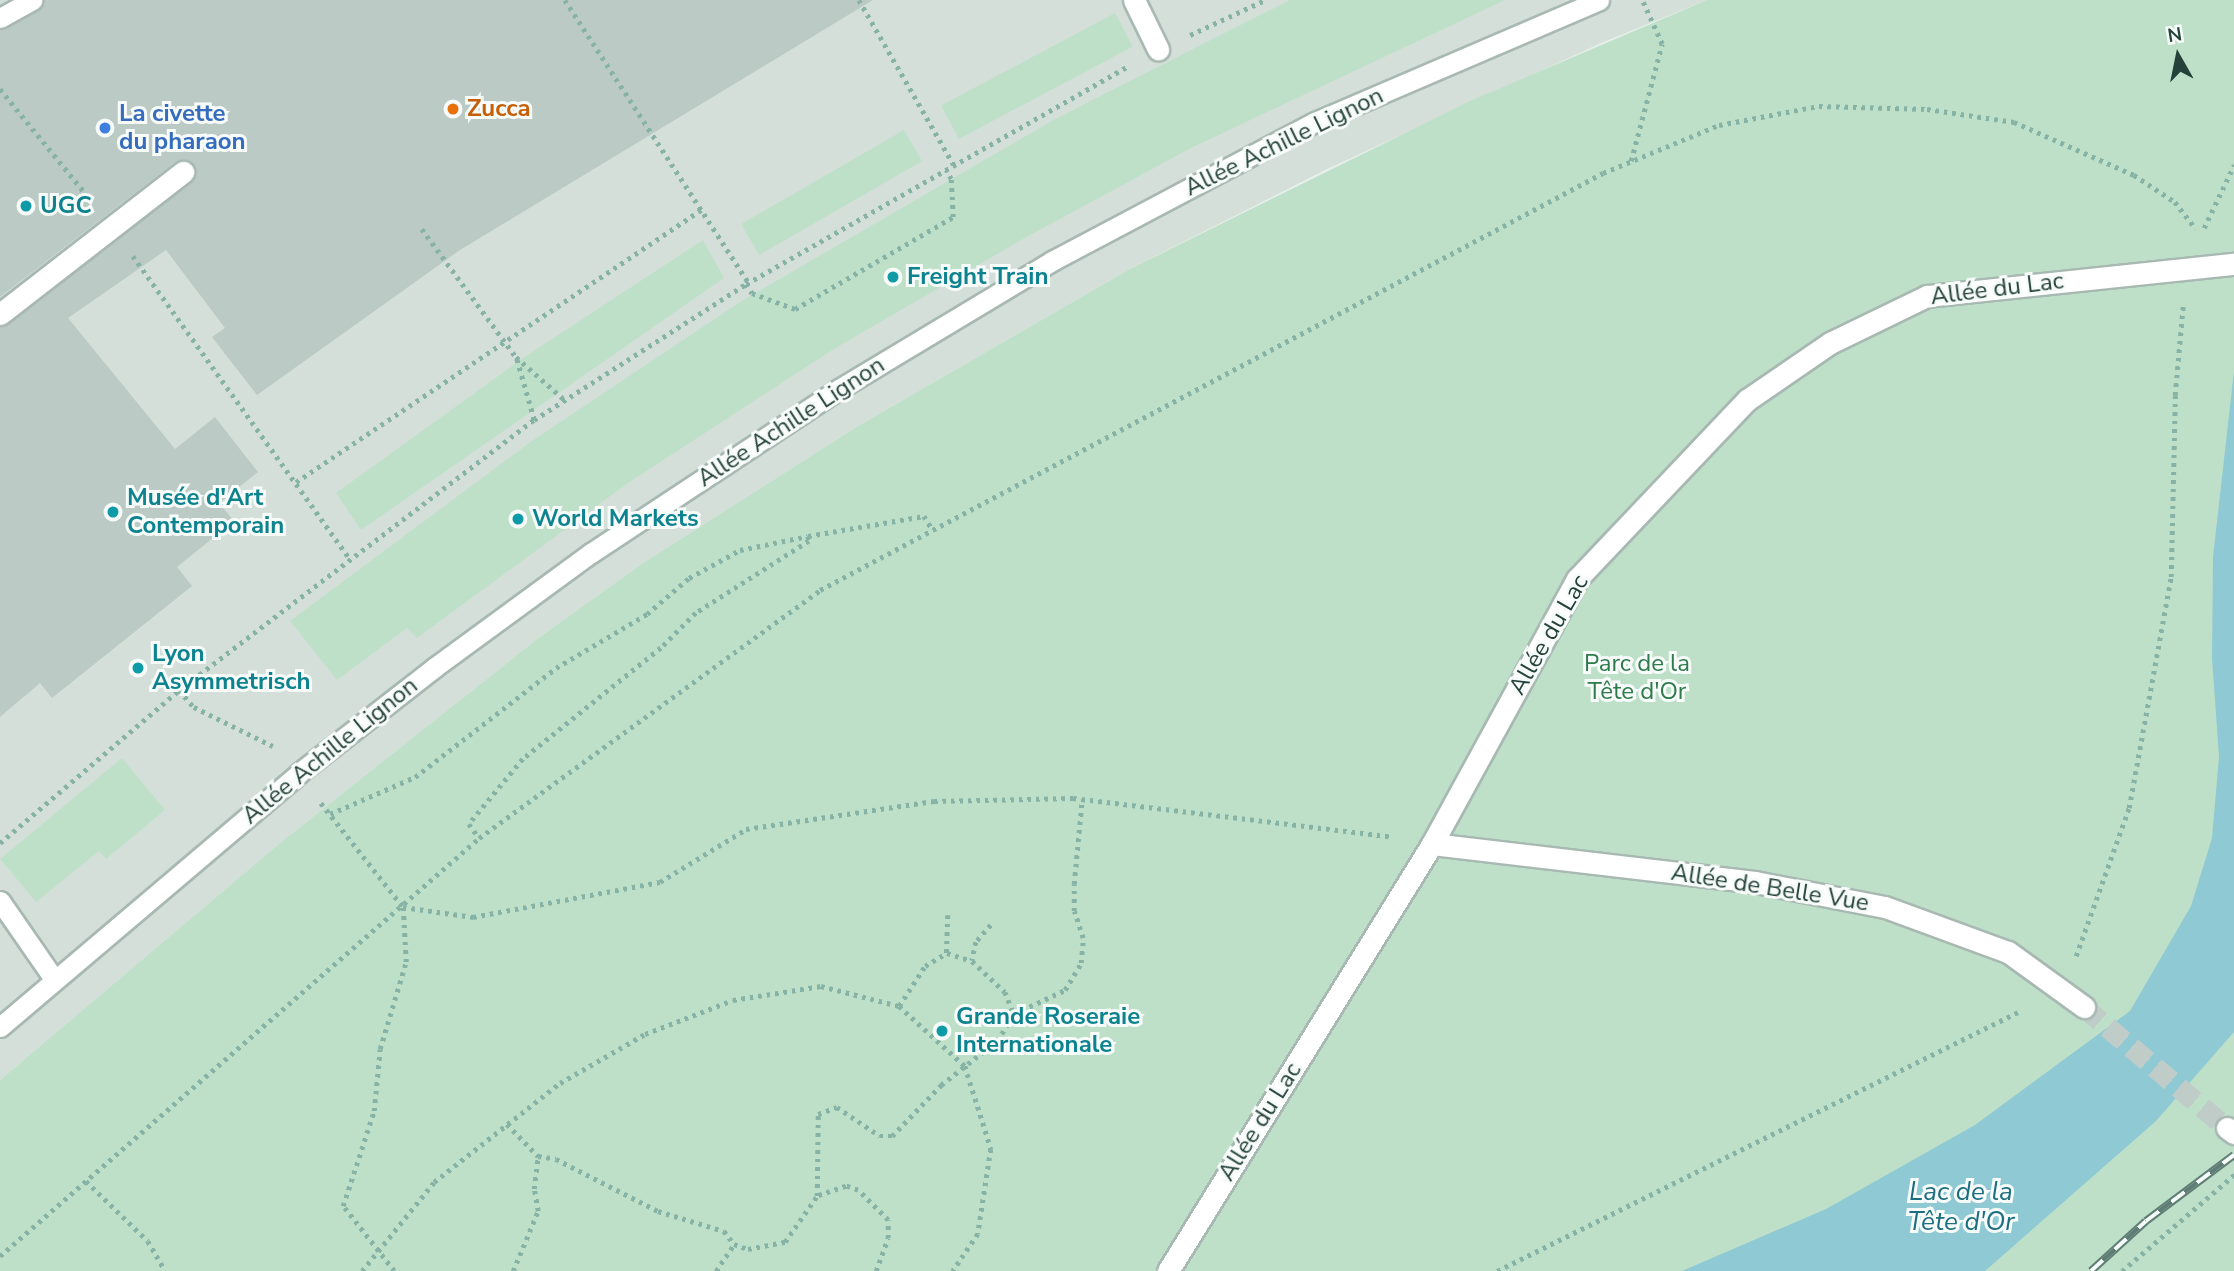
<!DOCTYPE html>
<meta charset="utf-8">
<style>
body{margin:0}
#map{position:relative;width:2234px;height:1271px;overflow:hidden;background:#e6efeb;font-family:"Nunito Sans",sans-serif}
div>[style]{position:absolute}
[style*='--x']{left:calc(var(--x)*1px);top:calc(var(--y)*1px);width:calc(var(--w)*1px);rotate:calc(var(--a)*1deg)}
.built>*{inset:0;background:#d4dfda}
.green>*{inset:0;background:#bfe0c8;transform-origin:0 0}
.water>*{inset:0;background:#8ec9d4}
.building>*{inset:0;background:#bbcac4}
.street-tunnel>*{height:21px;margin-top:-10.5px;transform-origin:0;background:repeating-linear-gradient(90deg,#bfccc8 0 21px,transparent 0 31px)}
.path>*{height:4.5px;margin-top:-2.25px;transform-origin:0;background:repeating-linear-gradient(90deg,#86b3a5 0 3.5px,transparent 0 8.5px)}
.roads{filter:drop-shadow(2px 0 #a8b8b2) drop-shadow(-2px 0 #a8b8b2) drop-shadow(0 2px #a8b8b2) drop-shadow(0 -2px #a8b8b2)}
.lane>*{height:19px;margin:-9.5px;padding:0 9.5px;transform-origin:9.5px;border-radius:9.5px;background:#fff}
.street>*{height:21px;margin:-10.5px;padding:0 10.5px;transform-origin:10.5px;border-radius:10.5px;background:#fff}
.rail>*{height:8px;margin-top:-4px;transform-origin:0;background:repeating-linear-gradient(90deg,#f7fbf9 0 16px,#5f7d75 0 32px);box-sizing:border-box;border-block:2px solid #5f7d75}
.dots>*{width:19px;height:19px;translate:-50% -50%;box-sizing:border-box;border:4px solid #f7fbf9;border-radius:50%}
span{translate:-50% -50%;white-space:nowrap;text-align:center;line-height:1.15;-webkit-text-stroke:6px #f7fbf9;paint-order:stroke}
.food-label{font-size:24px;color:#c56008;font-weight:700}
.left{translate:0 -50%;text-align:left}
.shop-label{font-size:24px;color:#366cbe;font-weight:700}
.street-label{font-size:24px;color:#24423a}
.culture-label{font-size:24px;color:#0d838f;font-weight:700}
.park-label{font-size:24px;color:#2d7a4b}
.water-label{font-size:26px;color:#1c6f80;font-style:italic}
.north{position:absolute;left:2143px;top:21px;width:70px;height:70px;-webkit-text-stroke:5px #f7fbf9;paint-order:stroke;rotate:351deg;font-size:19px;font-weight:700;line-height:28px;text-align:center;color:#24423a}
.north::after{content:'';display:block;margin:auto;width:24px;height:32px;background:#24423a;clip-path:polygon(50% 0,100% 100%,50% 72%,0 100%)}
</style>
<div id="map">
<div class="built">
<i style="clip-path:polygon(0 0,1707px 0,1601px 43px,1327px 169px,1128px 270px,858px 426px,640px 565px,537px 639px,280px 843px,0 1080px)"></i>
</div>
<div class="green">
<i style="clip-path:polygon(1290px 0,1505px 0,1191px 148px,1023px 239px,834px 349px,628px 483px,417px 638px,407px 628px,337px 680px,290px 621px,529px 443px,740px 302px,1055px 119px)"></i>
<i style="clip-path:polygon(1707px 0,2234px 0,2234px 1271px,0 1271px,0 1080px,280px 843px,537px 639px,640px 565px,858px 426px,1128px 270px,1470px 101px)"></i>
<i style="left:1115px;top:13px;width:38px;height:197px;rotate:62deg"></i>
<i style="left:904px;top:130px;width:36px;height:188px;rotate:60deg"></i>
<i style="clip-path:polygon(703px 240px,724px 278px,361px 530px,336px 493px,526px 356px)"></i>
<i style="clip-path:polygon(122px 758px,165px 810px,106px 859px,99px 851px,36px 902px,0 859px)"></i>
</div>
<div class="water">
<i style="clip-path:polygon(2234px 371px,2234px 1032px,2156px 1121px,1985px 1271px,1682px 1271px,1826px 1209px,1975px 1125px,2130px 1011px,2191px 906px,2212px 838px,2219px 757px,2212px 658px,2213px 557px)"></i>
</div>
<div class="building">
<i style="clip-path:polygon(44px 0,873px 0,460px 250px,257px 395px,212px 337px,225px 328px,166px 250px,68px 318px,175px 449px,215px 417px,258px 472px,219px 503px,234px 521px,177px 567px,192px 586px,52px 698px,40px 683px,0 717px,0 327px,191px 182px,196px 171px,189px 160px,175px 162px,0 297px,0 30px,38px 11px)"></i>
</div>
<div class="street-tunnel">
<i style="--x:2084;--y:1007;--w:187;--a:40.2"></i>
</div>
<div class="path">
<i style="--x:565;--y:0;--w:338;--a:57"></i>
<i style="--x:859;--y:0;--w:190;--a:60.1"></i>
<i style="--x:1190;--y:35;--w:83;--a:-25"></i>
<i style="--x:0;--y:89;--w:142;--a:50.7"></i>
<i style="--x:1631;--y:161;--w:121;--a:-75.2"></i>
<i style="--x:1662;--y:44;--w:48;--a:-114.4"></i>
<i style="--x:2204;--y:228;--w:70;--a:-64.5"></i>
<i style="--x:422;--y:229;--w:159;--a:53.7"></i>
<i style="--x:133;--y:256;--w:374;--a:54.4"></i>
<i style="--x:746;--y:284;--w:11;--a:56"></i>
<i style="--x:752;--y:293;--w:46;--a:20.4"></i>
<i style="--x:795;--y:309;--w:183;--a:-30.2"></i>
<i style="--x:953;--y:217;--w:38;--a:-93"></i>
<i style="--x:951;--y:179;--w:10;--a:-119"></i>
<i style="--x:534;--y:420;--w:66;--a:-105.9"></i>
<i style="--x:516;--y:357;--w:65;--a:41.3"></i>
<i style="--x:296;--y:482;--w:491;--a:-33.9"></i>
<i style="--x:808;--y:536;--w:118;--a:-9.8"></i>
<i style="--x:924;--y:516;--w:13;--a:58"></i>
<i style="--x:179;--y:690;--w:23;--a:49"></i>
<i style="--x:194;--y:707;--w:88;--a:26.3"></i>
<i style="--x:321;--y:803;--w:132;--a:51.7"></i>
<i style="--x:403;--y:907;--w:71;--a:8.1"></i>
<i style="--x:473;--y:917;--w:190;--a:-10.6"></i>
<i style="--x:660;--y:882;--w:101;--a:-31.6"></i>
<i style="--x:746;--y:829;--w:190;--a:-8.5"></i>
<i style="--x:934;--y:801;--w:139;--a:-1.2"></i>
<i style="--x:1073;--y:798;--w:322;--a:6.9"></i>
<i style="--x:330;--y:814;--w:93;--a:-23.5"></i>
<i style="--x:415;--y:777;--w:178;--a:-37.7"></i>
<i style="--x:556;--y:668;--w:106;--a:-30.7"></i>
<i style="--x:647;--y:614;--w:55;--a:-40.6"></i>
<i style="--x:689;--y:578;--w:58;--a:-28.8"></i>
<i style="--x:740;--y:550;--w:69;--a:-11.6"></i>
<i style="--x:808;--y:536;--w:5;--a:79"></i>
<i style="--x:809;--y:541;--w:134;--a:147.5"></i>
<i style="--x:696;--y:613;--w:49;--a:135"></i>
<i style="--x:661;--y:648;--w:177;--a:141.2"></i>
<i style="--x:523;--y:759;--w:85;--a:129.7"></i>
<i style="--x:469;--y:824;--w:17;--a:54"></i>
<i style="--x:0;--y:843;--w:235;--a:-40.5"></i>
<i style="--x:179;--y:690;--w:446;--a:-37.3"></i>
<i style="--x:534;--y:420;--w:252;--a:-32.7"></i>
<i style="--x:746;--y:284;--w:438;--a:-29.7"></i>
<i style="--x:948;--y:915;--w:38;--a:92"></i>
<i style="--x:947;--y:953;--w:25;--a:18"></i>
<i style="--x:991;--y:925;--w:23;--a:131"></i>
<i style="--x:976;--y:942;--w:19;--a:102"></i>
<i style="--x:972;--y:961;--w:45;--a:43.2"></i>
<i style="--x:1005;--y:992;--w:24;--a:68"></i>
<i style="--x:2076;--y:956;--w:157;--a:-70.3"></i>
<i style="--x:2129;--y:808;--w:235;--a:-79.7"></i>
<i style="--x:2171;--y:577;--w:182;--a:-88.7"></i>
<i style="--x:2175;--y:395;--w:89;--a:-84.9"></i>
<i style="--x:899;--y:1006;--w:48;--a:-57"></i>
<i style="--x:925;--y:966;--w:26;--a:-31"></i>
<i style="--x:507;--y:1124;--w:45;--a:45.9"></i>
<i style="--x:538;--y:1156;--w:18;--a:9"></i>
<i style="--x:556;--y:1159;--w:114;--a:27"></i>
<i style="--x:658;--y:1211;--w:69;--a:16.9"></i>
<i style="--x:724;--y:1231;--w:16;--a:52"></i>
<i style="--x:734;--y:1244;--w:15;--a:20"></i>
<i style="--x:748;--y:1249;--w:38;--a:-11"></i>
<i style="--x:785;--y:1242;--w:56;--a:-55.2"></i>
<i style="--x:86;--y:1181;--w:86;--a:44.1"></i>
<i style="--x:148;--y:1241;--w:34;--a:60"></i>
<i style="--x:0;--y:1256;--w:636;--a:-41.11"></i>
<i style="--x:479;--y:838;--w:422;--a:-36"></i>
<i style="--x:820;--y:590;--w:887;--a:-28.04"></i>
<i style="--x:1603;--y:173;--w:126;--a:-22.5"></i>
<i style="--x:1719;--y:125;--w:102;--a:-10.8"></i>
<i style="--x:1819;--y:106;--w:108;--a:1.6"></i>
<i style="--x:1927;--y:109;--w:88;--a:8.5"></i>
<i style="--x:2014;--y:122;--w:131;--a:23.8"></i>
<i style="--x:2134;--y:175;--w:49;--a:33.4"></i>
<i style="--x:2175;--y:202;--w:34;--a:52"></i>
<i style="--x:362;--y:1271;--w:114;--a:-51"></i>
<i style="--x:434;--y:1182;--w:160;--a:-38.2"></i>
<i style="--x:560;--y:1083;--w:98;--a:-30"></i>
<i style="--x:645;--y:1034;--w:94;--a:-21.1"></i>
<i style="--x:733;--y:1000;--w:89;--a:-9"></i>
<i style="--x:821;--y:986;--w:81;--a:14.4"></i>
<i style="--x:899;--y:1006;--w:89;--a:42.3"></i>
<i style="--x:965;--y:1066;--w:87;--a:72.6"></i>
<i style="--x:991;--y:1149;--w:86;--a:98.7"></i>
<i style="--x:978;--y:1234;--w:45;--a:124"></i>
<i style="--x:394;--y:1271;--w:83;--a:-128.1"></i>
<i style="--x:343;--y:1206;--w:100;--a:-71.9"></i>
<i style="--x:374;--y:1111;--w:62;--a:-84.5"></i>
<i style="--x:380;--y:1049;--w:91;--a:-73.4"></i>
<i style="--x:406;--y:962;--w:55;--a:-93.1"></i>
<i style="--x:513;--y:1271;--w:65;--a:-67.4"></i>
<i style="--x:538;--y:1211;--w:22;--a:-100"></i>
<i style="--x:534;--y:1189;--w:33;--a:-83"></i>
<i style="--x:716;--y:1271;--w:32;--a:-56"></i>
<i style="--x:876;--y:1271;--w:35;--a:-70"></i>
<i style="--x:888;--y:1238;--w:18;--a:-90"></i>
<i style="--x:888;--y:1220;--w:42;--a:-135"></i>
<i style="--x:858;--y:1190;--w:13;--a:-162"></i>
<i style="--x:846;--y:1186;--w:31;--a:161"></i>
<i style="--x:817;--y:1196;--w:82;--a:-89.3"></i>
<i style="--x:818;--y:1114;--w:20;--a:-20"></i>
<i style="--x:837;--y:1107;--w:52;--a:34"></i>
<i style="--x:880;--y:1136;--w:12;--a:0"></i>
<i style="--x:892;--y:1136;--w:71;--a:-46.1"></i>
<i style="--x:941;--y:1085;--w:71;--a:-38.2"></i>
<i style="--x:997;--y:1041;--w:32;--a:-58"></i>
<i style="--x:1014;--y:1014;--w:56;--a:-25.2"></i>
<i style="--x:1065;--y:990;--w:31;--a:-59"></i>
<i style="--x:1081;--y:963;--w:25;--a:-85"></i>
<i style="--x:1083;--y:938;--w:28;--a:-108"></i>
<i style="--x:1074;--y:911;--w:27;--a:-90"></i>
<i style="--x:1074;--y:884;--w:85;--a:-84.6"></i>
<i style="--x:1497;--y:1271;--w:586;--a:-26.43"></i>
<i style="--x:2122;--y:1271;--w:148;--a:-40.6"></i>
</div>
<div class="roads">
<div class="lane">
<i style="--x:0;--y:18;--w:37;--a:-29"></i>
<i style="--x:0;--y:901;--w:95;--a:55.3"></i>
<i style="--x:0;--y:1027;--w:392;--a:-40.3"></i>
<i style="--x:299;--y:773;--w:172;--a:-37.9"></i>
<i style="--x:435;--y:667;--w:193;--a:-36.2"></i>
<i style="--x:591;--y:553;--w:297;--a:-33.5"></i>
<i style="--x:839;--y:389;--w:249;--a:-31"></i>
<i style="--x:1052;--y:261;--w:297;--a:-27.9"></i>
<i style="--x:1315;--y:122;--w:309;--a:-23.2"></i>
</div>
<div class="street">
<i style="--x:1134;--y:0;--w:55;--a:63.9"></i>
<i style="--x:0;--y:314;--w:232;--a:-37.8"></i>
<i style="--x:1432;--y:844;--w:325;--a:6.7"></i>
<i style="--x:1755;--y:882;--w:132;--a:10.9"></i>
<i style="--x:1885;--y:907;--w:131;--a:20.1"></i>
<i style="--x:2008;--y:952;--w:94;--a:35.9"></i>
<i style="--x:2227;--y:1128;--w:9;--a:36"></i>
<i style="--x:1168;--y:1271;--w:502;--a:-58.27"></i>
<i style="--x:1432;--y:844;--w:302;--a:-61.3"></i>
<i style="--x:1577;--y:579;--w:247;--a:-46.5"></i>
<i style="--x:1747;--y:400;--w:101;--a:-34.5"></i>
<i style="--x:1830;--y:343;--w:108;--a:-25.9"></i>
<i style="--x:1927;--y:296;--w:309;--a:-6"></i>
</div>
</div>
<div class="rail">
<i style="--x:2091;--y:1271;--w:74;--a:-42.3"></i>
<i style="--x:2146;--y:1221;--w:110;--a:-36.9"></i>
</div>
<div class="dots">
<i style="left:453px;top:109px;background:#e8710a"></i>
<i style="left:105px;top:128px;background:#3f7fe0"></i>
<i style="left:26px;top:206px;background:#0f9aa8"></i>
<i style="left:893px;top:277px;background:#0f9aa8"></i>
<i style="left:113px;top:512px;background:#0f9aa8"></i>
<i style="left:518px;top:519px;background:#0f9aa8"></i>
<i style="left:138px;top:668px;background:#0f9aa8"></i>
<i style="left:942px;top:1031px;background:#0f9aa8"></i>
</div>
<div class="food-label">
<span class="left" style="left:467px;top:109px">Zucca</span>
</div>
<div class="shop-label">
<span class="left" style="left:119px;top:128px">La civette<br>du pharaon</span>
</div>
<div class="street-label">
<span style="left:1284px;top:142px;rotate:-26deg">Allée Achille Lignon</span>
<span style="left:1997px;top:289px;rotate:-7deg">Allée du Lac</span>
<span style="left:791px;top:422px;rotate:-33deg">Allée Achille Lignon</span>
<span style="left:1549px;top:635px;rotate:-60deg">Allée du Lac</span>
<span style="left:330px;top:751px;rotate:-39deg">Allée Achille Lignon</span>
<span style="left:1770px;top:888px;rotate:9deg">Allée de Belle Vue</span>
<span style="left:1260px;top:1122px;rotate:-58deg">Allée du Lac</span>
</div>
<div class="culture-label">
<span class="left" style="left:40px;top:206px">UGC</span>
<span class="left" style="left:907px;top:277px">Freight Train</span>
<span class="left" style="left:127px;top:512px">Musée d'Art<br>Contemporain</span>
<span class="left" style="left:532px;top:519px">World Markets</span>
<span class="left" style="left:152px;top:668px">Lyon<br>Asymmetrisch</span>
<span class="left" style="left:956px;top:1031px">Grande Roseraie<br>Internationale</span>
</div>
<div class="park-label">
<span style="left:1637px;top:678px">Parc de la<br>Tête d'Or</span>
</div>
<div class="water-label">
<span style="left:1961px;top:1207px">Lac de la<br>Tête d'Or</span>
</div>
<div class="north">N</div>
</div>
